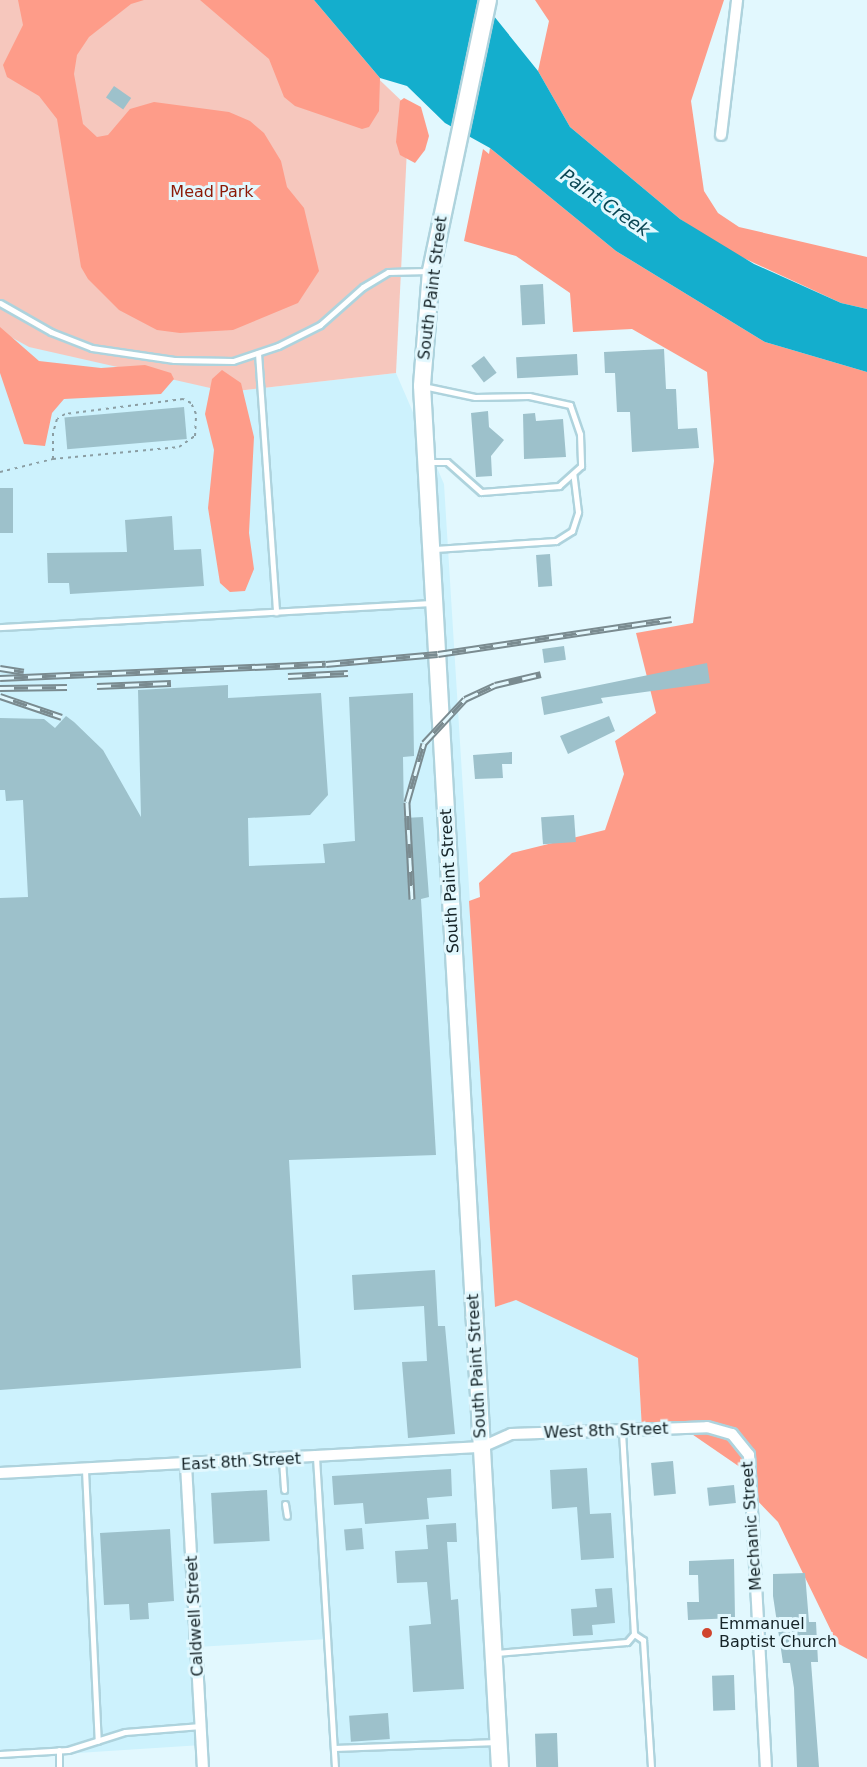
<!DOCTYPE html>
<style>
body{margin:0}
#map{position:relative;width:867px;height:1767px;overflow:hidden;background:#e2f8fe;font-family:"DejaVu Sans",sans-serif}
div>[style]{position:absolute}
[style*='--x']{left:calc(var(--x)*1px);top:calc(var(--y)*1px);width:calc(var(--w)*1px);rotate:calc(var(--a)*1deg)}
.built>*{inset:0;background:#cdf2fd}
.green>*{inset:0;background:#f6c7bd}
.forest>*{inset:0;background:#fe9c89}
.water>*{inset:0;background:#14aecd}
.building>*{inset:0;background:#9dc1cb;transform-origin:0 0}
.path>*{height:2px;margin-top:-1px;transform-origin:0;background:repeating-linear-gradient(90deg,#8b9ea3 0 3px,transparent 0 7.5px)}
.roads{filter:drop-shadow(2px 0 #aed3dd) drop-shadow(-2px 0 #aed3dd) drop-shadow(0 2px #aed3dd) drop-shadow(0 -2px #aed3dd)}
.service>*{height:5px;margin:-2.5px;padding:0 2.5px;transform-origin:2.5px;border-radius:2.5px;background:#fff}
.minor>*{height:10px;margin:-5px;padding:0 5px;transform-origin:5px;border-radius:5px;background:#fff}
.secondary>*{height:16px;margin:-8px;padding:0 8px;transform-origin:8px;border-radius:8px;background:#fff}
.rail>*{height:7px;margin-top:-3.5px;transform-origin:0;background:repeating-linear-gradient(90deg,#e2f8fe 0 14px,#7a8b90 0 28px);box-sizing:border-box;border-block:2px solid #7a8b90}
.dots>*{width:16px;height:16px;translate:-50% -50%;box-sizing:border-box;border:3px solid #e2f8fe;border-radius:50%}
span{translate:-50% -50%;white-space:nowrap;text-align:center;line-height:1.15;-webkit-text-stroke:6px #e2f8fe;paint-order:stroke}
.park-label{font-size:16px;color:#8c1a07}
.street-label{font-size:16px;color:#152327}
.poi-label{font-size:16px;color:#152327}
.left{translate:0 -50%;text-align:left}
.water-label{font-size:18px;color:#084451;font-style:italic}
</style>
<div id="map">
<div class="built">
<i style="clip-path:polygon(0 331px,228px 392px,396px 373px,444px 484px,495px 1307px,563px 1283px,638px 1353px,642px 1430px,622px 1431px,634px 1634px,627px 1642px,494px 1653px,500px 1767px,335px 1767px,328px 1639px,197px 1647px,202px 1745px,0 1758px)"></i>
</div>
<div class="green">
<i style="clip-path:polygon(0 0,296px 0,409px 108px,396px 373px,228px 392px,29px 347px,0 331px)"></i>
</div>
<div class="forest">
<i style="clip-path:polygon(18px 0,144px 0,131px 4px,89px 37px,77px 55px,74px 74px,83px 124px,97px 137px,108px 135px,130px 109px,154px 102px,229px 112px,250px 121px,264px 133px,281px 161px,287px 187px,304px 208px,319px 271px,298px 303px,233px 330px,180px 333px,157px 330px,119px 310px,88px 279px,81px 267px,57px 119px,39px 96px,7px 77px,3px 65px,23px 25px)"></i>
<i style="clip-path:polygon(200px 0,314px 0,380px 78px,379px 111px,369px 127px,362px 129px,295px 106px,284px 97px,269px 59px)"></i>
<i style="clip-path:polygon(535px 0,724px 0,691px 101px,704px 191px,718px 213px,739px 227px,867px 257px,867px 309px,841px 303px,724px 249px,680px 219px,570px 127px,538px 71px,549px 21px)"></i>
<i style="clip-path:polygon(404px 98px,421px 107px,429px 136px,425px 150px,415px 163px,400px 155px,396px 142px,400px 101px)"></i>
<i style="clip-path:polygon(490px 148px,616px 251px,765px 342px,867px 372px,867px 1659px,837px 1643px,778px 1522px,751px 1494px,750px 1474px,683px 1428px,642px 1430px,638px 1358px,516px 1300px,495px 1307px,469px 901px,480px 897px,479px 883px,512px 853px,605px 830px,624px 774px,615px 741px,656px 713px,636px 633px,693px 623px,714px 461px,707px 372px,632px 329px,573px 332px,570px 293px,516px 256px,464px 241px,483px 149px,489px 154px)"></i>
<i style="clip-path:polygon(0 327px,39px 361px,101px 368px,145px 365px,171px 373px,174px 379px,161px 394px,64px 399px,52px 413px,45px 446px,24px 444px,0 373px)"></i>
<i style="clip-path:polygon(222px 370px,241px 383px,254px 437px,249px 533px,254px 569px,245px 591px,230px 592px,220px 583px,208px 508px,214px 450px,205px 414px,212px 379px)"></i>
</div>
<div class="water">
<i style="clip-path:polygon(314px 0,481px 0,538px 71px,570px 127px,680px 219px,754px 264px,841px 303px,867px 309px,867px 372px,765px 342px,616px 251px,490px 148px,445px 123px,407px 86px,380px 78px)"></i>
</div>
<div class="building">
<i style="left:114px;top:86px;width:21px;height:14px;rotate:35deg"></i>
<i style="left:543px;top:284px;width:40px;height:23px;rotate:87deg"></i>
<i style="clip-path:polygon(664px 349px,666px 389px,676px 389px,678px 429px,697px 428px,699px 448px,632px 452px,630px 412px,617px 412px,615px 373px,605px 373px,604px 352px)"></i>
<i style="left:577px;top:354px;width:21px;height:61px;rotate:87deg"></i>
<i style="left:484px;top:356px;width:21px;height:16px;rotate:53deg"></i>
<i style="left:184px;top:407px;width:32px;height:120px;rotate:85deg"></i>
<i style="clip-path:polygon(488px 411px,489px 427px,504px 440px,491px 456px,492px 476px,476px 477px,471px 413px)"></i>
<i style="clip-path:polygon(535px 413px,536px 421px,563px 419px,566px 457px,524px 459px,523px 414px)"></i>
<i style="left:0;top:488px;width:13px;height:45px"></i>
<i style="clip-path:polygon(172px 516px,174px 550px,201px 549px,204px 586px,70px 594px,69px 583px,48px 583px,47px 553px,127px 552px,125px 520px)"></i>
<i style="left:550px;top:554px;width:32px;height:14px;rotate:86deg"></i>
<i style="left:564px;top:646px;width:14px;height:22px;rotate:82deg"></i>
<i style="clip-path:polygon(707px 663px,710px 683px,601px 698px,603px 703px,544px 715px,541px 697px)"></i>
<i style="clip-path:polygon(228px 685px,228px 698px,321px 693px,328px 795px,310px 815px,248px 818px,249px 866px,325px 863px,323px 844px,355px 841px,349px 697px,413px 693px,414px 756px,403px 757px,404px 818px,423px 817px,429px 897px,421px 899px,436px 1155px,289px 1160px,301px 1368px,0 1390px,0 898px,28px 897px,23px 800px,6px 801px,5px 790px,0 790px,0 718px,44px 719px,55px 728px,66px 716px,74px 722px,103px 750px,141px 817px,138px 690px)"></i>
<i style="clip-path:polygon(609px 716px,615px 731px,568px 754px,560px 736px)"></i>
<i style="clip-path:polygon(512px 752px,512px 764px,502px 764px,503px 778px,475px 779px,473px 755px)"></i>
<i style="left:574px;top:815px;width:27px;height:33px;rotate:86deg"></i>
<i style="clip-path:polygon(435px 1270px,438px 1326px,445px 1326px,455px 1434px,408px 1438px,402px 1362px,427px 1361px,424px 1306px,354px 1310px,352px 1275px)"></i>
<i style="left:673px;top:1461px;width:33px;height:22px;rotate:85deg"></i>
<i style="clip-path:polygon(587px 1468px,590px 1514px,611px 1513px,614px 1558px,581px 1560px,577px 1507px,552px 1509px,550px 1470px)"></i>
<i style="clip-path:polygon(451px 1469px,452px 1496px,427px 1498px,429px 1519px,365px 1524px,363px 1503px,334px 1505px,332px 1476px)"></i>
<i style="left:734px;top:1485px;width:18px;height:27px;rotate:84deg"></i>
<i style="left:267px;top:1490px;width:51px;height:56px;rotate:87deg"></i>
<i style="clip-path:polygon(456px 1523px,457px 1542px,447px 1542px,451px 1600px,458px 1599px,464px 1689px,413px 1692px,409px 1626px,431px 1624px,427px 1582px,397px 1583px,395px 1551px,428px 1549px,426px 1525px)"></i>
<i style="left:362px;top:1528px;width:21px;height:18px;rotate:85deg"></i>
<i style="clip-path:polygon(170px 1529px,174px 1601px,148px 1603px,149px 1619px,130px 1620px,129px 1604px,104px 1605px,100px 1533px)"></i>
<i style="clip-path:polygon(734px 1559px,735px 1618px,688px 1620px,687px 1602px,699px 1602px,698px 1575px,689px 1575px,689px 1561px)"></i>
<i style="clip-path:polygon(805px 1573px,809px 1622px,816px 1622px,818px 1662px,811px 1662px,819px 1767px,797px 1767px,794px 1688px,790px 1663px,783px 1663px,773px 1596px,773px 1574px)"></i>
<i style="clip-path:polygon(612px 1588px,615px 1623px,592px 1625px,593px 1635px,573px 1636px,571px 1609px,597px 1607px,595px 1589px)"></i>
<i style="left:734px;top:1675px;width:35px;height:22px;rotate:88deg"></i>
<i style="left:388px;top:1713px;width:26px;height:39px;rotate:86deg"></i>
<i style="left:557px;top:1733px;width:34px;height:22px;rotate:88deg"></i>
</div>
<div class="path">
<i style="--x:0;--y:472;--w:55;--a:-13.8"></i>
<i style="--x:53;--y:459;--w:127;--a:-5.4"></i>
<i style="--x:179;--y:447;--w:19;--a:-35"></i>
<i style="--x:195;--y:436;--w:22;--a:-87"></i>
<i style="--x:196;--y:414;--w:12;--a:-114"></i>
<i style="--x:191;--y:403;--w:9;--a:-153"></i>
<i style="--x:183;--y:399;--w:119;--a:172.8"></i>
<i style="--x:65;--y:414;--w:9;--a:148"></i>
<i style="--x:57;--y:419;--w:15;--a:106"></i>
<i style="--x:53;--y:433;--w:26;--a:90"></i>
</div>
<div class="roads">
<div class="service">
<i style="--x:0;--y:303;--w:59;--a:29.6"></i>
<i style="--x:51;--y:332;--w:44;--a:21.3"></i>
<i style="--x:92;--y:348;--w:83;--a:8.3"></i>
<i style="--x:174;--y:360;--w:59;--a:1"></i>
<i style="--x:233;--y:361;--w:47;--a:-18.4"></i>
<i style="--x:278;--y:346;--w:47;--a:-26.6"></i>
<i style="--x:320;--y:325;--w:57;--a:-41.5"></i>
<i style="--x:363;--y:287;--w:29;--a:-31"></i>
<i style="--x:388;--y:272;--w:41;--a:-1.4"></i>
<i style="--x:258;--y:353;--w:260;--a:86"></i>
<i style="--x:423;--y:386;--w:53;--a:11.9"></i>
<i style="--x:475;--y:397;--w:54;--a:-1.1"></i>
<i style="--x:529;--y:396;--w:42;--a:12.4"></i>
<i style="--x:570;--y:405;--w:31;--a:71"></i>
<i style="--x:580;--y:434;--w:32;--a:88"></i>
<i style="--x:581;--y:466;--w:30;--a:138"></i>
<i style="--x:559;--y:486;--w:78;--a:175.6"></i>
<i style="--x:481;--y:492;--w:45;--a:-138.6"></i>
<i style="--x:447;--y:462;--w:18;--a:180"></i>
<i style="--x:435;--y:549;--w:121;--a:-3.8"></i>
<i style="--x:556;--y:541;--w:19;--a:-32"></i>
<i style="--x:572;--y:531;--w:20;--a:-72"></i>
<i style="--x:578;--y:512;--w:38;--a:-97"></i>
<i style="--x:0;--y:627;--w:434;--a:-3.2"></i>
<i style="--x:316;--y:1457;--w:311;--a:86.5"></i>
<i style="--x:282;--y:1460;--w:30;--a:86"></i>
<i style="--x:85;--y:1470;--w:271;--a:87.3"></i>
<i style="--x:285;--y:1504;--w:12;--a:81"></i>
<i style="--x:634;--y:1634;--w:11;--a:34"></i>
<i style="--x:643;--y:1640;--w:127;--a:86.4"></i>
<i style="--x:496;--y:1653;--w:131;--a:-4.8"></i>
<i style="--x:627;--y:1642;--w:11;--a:-49"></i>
<i style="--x:634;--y:1634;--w:203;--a:-93.4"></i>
<i style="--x:334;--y:1748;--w:163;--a:-2.1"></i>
<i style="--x:59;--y:1750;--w:17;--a:90"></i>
<i style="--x:0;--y:1754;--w:68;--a:-3.4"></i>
<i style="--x:68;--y:1750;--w:60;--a:-17.5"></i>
<i style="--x:125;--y:1732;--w:76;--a:-4.5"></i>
</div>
<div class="minor">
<i style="--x:721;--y:135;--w:136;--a:-83.2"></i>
<i style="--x:186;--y:1465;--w:302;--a:86.8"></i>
<i style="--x:0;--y:1473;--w:483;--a:-3.1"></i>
<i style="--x:482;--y:1447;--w:32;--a:-24"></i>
<i style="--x:511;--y:1434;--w:196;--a:-2"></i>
<i style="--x:707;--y:1427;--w:26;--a:16"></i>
<i style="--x:732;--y:1434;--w:27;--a:51"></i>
<i style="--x:749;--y:1455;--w:312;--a:86.9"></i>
</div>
<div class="secondary">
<i style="--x:488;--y:0;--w:277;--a:101.9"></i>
<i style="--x:431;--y:271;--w:115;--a:94.5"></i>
<i style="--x:422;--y:386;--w:1383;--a:86.77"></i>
</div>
</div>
<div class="rail">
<i style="--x:0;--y:668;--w:24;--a:9"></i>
<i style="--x:288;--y:676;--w:60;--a:-2.9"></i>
<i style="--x:0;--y:678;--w:326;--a:-2.5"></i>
<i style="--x:326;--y:664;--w:112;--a:-5.1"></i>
<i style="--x:438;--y:654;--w:236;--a:-8.5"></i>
<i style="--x:97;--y:686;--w:74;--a:-2.3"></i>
<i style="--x:0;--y:688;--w:67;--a:-0.9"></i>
<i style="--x:0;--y:696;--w:65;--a:18.7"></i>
<i style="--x:412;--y:899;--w:97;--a:-93"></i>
<i style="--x:407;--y:802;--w:61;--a:-73.9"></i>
<i style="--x:424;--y:743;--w:60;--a:-47"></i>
<i style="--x:465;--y:699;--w:33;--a:-25"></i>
<i style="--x:495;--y:685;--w:47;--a:-13.4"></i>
</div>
<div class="dots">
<i style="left:707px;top:1633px;background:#d0442d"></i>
</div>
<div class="park-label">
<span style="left:212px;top:192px">Mead Park</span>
</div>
<div class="street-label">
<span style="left:433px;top:288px;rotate:-83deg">South Paint Street</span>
<span style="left:450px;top:881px;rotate:-93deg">South Paint Street</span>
<span style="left:477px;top:1366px;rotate:-93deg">South Paint Street</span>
<span style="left:606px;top:1431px;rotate:-2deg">West 8th Street</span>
<span style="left:241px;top:1462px;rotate:-3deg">East 8th Street</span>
<span style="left:752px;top:1526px;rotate:-94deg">Mechanic Street</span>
<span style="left:195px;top:1616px;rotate:-93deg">Caldwell Street</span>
</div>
<div class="poi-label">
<span class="left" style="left:719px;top:1633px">Emmanuel<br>Baptist Church</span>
</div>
<div class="water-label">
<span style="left:605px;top:203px;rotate:35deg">Paint Creek</span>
</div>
</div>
